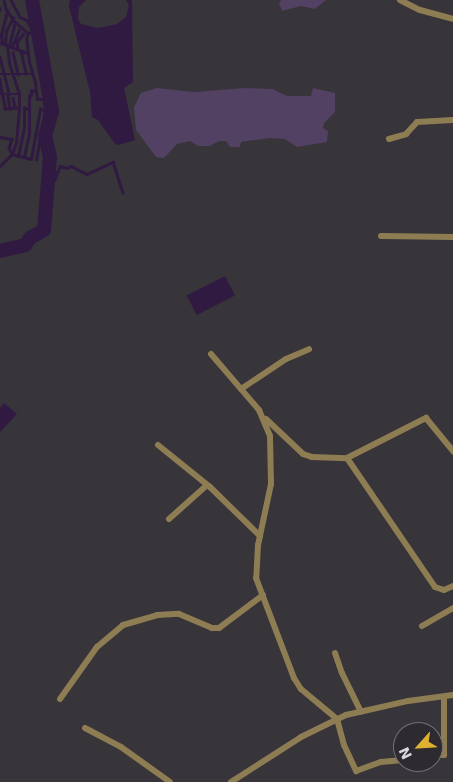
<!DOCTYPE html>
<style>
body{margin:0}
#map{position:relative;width:453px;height:782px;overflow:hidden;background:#37343a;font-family:"DejaVu Sans",sans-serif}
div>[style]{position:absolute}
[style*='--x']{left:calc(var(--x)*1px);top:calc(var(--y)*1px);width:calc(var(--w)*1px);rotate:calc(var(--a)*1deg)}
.green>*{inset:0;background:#524162}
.water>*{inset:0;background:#301a42;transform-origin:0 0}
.stream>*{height:2.5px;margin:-1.25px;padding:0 1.25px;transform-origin:1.25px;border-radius:1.25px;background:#301a42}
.river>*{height:14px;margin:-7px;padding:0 7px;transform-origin:7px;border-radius:7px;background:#301a42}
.street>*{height:6px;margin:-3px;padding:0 3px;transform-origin:3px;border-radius:3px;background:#8e7c53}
span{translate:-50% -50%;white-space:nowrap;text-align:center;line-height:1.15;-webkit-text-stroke:4px #2d2a30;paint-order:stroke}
.north{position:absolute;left:393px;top:722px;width:50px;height:50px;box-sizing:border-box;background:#2d2a30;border:1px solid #737075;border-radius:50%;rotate:244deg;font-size:14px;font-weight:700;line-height:20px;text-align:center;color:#dbd9dd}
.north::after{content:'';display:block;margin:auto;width:18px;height:22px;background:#deb133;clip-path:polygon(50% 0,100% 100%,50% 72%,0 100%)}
</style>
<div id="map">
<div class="green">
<i style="clip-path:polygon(281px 0,326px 0,315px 9px,301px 6px,282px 11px,279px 4px)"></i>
<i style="clip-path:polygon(157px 88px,194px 92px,245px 88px,272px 89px,287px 96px,311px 96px,313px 88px,335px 93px,335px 112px,324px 123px,323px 128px,328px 131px,327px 142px,297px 147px,285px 139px,269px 138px,241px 142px,240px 147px,230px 147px,226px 141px,219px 141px,210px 146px,198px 146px,190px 141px,177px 144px,164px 158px,156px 157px,136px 130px,134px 107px,141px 93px)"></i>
</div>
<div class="water">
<i style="clip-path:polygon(70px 0,86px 0,79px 7px,78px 19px,81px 24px,98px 28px,117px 24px,126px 17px,129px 5px,126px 0,132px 0,133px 82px,124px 88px,135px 140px,119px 145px,115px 144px,98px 120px,92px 117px,90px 92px,69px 6px)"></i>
<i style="left:225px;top:276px;width:22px;height:43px;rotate:63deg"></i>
<i style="clip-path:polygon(4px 403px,17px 414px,0 432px,0 408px)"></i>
</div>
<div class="stream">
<i style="--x:4;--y:0;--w:9;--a:77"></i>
<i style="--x:6;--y:9;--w:16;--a:55"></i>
<i style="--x:15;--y:22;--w:17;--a:40"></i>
<i style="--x:28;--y:33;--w:10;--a:-11"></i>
<i style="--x:11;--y:0;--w:19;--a:62"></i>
<i style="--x:20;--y:17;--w:8;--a:23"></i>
<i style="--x:27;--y:20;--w:13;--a:63"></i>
<i style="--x:0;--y:8;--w:2;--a:90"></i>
<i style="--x:0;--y:43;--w:30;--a:20"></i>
<i style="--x:2;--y:43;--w:8;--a:-97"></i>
<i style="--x:1;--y:35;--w:25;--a:-76"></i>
<i style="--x:5;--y:44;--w:13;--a:-86"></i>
<i style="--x:6;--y:31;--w:15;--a:-62"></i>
<i style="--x:9;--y:46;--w:21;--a:-76"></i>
<i style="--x:12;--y:47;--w:18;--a:-68"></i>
<i style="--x:17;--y:49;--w:7;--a:-90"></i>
<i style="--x:17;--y:42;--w:10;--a:-53"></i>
<i style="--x:21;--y:51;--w:23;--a:77"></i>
<i style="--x:13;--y:52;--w:23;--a:77"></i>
<i style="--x:0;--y:57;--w:38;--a:76"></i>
<i style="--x:0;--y:74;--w:33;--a:0"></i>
<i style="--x:0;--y:79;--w:15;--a:82"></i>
<i style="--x:2;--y:94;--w:2;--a:180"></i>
<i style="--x:8;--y:96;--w:13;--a:81"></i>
<i style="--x:13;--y:98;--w:10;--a:79"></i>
<i style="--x:19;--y:108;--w:14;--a:176"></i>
<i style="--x:5;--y:109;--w:15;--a:-101"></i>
<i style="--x:2;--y:94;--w:17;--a:0"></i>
<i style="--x:0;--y:137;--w:12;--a:9"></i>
<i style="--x:12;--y:139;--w:9;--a:108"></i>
<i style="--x:9;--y:148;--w:7;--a:63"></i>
<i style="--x:12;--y:154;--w:6;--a:18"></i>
<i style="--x:18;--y:156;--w:29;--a:-78"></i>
<i style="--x:24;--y:128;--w:20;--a:-90"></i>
<i style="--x:24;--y:108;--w:5;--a:11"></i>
<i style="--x:29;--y:109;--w:13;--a:-90"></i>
<i style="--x:29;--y:96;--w:2;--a:-27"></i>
<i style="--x:31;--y:95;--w:4;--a:-90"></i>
<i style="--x:31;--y:91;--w:5;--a:-11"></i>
<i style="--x:18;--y:156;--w:6;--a:9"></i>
<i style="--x:24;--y:157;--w:25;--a:-78"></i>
<i style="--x:29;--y:133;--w:24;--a:-90"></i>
<i style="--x:24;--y:157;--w:7;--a:16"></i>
<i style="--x:31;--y:159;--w:51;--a:-79.8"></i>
<i style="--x:40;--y:109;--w:5;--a:11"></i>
<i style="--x:45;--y:110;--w:10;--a:-96"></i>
<i style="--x:44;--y:100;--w:7;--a:-172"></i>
<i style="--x:37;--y:99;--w:17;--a:-97"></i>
<i style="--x:35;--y:82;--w:21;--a:-107"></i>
<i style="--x:29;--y:62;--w:23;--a:-97"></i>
<i style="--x:26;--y:39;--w:6;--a:-72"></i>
<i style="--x:36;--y:160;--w:51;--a:-79.8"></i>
<i style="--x:0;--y:166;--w:17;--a:-45"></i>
<i style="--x:12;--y:154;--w:12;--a:-70"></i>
<i style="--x:16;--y:143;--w:35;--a:-85"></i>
<i style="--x:19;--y:108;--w:14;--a:-90"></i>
<i style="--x:19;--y:94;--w:33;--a:-108"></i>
<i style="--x:9;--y:63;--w:18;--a:-96"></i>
<i style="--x:49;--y:183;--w:6;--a:-31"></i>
<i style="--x:54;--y:180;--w:15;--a:-67"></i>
<i style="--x:60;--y:166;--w:7;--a:16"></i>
<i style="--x:67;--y:168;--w:4;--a:-27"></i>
<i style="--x:71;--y:166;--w:18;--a:27"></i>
<i style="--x:87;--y:174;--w:29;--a:-25"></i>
<i style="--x:113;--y:162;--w:32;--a:72"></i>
</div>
<div class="river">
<i style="--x:0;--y:251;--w:26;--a:-13"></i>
<i style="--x:25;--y:245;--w:9;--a:-54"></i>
<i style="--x:30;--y:238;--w:16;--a:-30"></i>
<i style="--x:44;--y:230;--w:73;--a:-85.3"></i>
<i style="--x:50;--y:157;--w:22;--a:-103"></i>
<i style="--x:45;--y:136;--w:26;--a:-74"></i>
<i style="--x:52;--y:111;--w:113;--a:-100.2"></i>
</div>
<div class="street">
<i style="--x:400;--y:0;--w:22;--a:27"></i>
<i style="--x:420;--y:10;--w:34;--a:15"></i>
<i style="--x:389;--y:139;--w:18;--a:-16"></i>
<i style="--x:406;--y:134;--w:16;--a:-47"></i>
<i style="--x:417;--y:122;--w:36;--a:-3"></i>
<i style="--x:381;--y:236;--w:72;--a:0.8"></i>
<i style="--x:211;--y:354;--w:74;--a:49.4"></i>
<i style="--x:259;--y:410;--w:28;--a:67"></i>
<i style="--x:270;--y:436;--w:48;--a:88.8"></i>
<i style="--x:271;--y:484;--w:62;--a:102"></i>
<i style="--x:258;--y:545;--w:33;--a:93"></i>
<i style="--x:256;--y:578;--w:107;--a:69.2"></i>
<i style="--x:294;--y:678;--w:13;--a:58"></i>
<i style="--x:301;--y:689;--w:47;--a:39.8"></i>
<i style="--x:337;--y:719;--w:27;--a:75"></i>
<i style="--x:344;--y:745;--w:29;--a:65"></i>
<i style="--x:356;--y:771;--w:27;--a:-20"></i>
<i style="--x:381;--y:762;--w:22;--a:-5"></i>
<i style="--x:241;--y:389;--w:54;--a:-33.7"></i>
<i style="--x:286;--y:359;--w:25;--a:-23"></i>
<i style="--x:266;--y:419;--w:51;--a:43.4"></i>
<i style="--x:303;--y:454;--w:9;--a:18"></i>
<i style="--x:312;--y:457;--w:35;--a:2"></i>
<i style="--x:347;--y:458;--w:156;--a:55.7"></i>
<i style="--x:435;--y:587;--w:9;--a:18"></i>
<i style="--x:444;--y:590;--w:10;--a:-24"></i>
<i style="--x:158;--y:445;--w:67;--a:38.9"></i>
<i style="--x:210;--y:487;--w:70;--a:44.4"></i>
<i style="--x:347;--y:458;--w:89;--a:-26.9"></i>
<i style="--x:426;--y:418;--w:43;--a:50.7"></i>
<i style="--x:169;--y:519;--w:51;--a:-41.8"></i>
<i style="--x:422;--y:626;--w:36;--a:-30"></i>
<i style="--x:335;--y:653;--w:21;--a:71"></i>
<i style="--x:342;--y:673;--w:43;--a:64"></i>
<i style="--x:60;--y:699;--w:64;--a:-54.6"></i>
<i style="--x:97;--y:647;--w:34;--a:-40"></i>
<i style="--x:123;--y:625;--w:35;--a:-16"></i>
<i style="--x:157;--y:615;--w:22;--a:-3"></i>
<i style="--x:179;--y:614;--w:36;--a:23"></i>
<i style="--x:212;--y:628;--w:7;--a:0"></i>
<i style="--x:219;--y:628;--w:55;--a:-36.9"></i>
<i style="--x:85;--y:728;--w:41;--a:27.8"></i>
<i style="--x:121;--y:747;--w:60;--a:35.5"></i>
<i style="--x:433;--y:755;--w:11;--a:0"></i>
<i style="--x:444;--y:755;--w:58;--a:-90"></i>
<i style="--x:231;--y:782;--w:83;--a:-32.7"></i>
<i style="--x:301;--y:737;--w:50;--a:-26.1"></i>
<i style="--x:346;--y:715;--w:64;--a:-12.7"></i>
<i style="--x:408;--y:701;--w:45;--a:-7.6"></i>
</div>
<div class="north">N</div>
</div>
